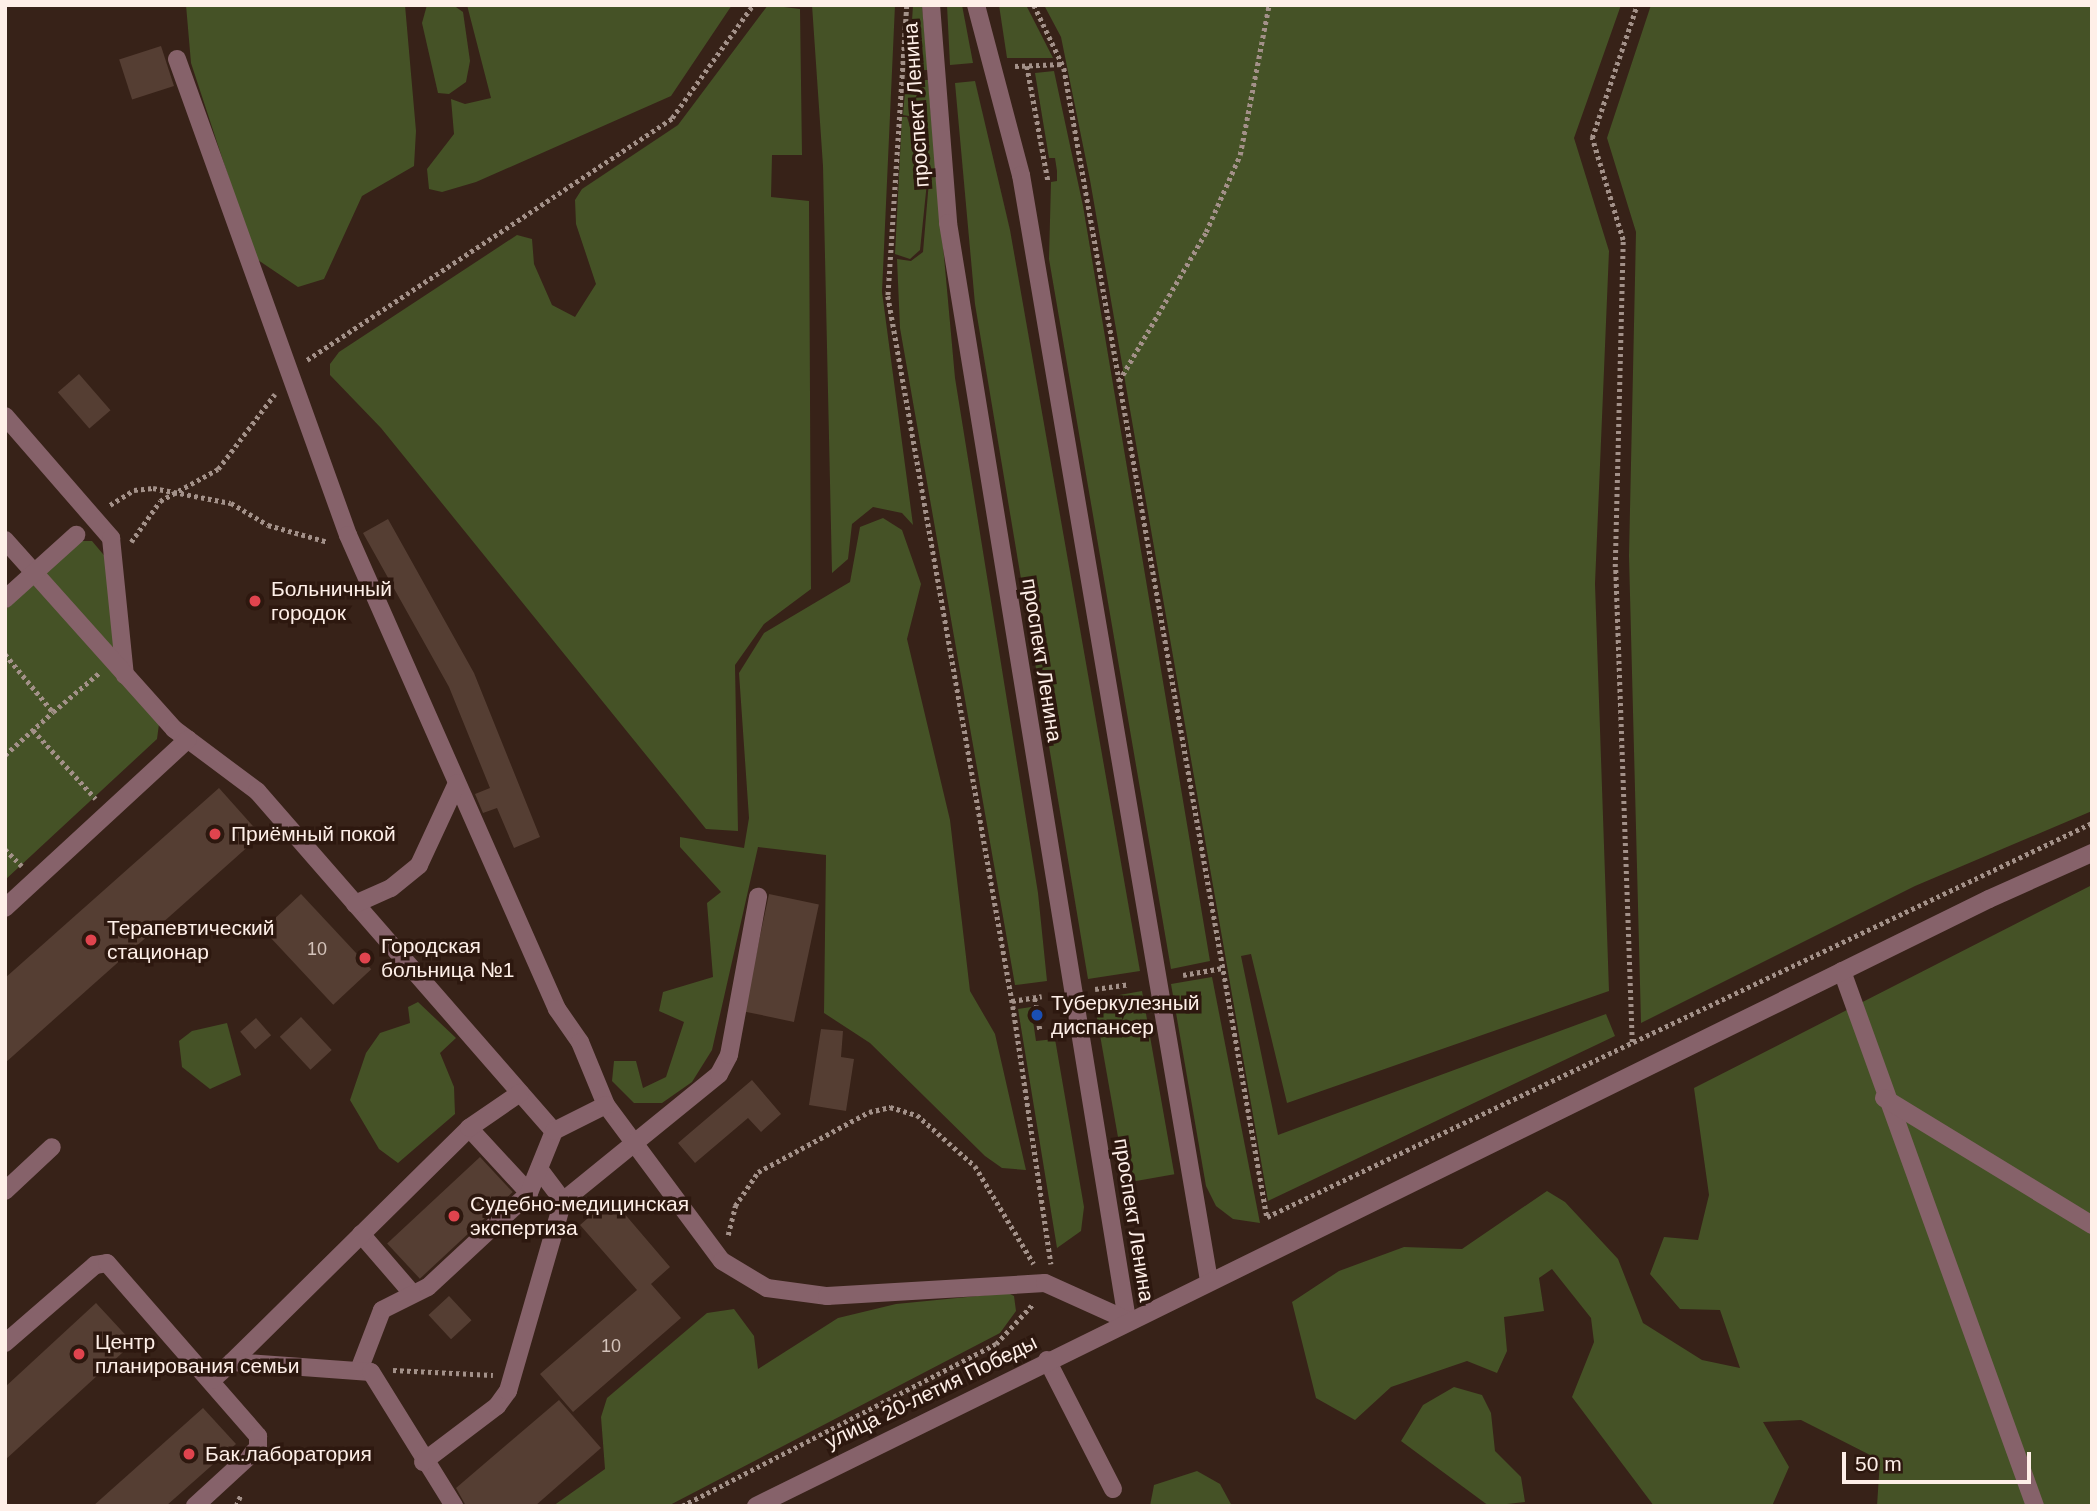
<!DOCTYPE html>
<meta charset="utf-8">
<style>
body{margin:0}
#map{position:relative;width:2097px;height:1511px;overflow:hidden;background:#372218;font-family:Arial,sans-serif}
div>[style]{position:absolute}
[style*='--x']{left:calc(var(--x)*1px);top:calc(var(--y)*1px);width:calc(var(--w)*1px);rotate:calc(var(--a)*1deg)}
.green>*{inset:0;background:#455226;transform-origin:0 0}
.building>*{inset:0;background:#553e33;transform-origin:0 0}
.path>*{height:4.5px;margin-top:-2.25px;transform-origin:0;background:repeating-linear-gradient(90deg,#a39189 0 3.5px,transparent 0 7px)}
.minor>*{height:18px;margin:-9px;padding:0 9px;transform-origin:9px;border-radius:9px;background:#86626a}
.minor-bridge>*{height:18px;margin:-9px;padding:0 9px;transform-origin:9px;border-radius:9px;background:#86626a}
.dots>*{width:19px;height:19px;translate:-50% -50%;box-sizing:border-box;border:4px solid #2d180f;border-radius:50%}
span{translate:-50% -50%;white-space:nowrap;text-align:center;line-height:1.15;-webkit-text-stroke:7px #2d180f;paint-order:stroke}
.number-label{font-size:18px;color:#d4c3bb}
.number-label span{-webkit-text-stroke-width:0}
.street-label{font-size:21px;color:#feefe8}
.poi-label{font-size:21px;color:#feefe8}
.left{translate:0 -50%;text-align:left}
.frame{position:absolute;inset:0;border:7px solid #feefe8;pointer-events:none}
.scale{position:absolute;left:1842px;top:1452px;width:189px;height:32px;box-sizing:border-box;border:4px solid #feefe8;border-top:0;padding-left:9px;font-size:21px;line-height:24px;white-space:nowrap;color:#feefe8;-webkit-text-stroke:5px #2d180f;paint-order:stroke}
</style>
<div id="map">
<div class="green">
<i style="clip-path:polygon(186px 5px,405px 5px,416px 131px,414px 166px,362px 196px,324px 279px,298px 287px,255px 258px,191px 63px)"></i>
<i style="clip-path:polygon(427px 5px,453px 5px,463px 12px,470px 61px,466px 82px,449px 94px,438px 93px,422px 23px)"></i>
<i style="clip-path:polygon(467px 5px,732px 5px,671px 96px,476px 182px,442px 192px,429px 189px,427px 169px,454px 134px,451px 99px,465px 104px,491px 98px)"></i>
<i style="clip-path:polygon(768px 5px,800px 9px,802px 155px,772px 155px,771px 197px,809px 201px,811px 589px,764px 624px,735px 665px,738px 831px,706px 829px,381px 428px,330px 375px,330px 364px,339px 352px,517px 235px,532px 239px,534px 264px,552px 305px,575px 317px,596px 284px,576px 224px,575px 200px,582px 189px,678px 125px)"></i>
<i style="clip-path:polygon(812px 5px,895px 5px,882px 292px,913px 525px,902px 513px,873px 507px,852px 524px,848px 559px,832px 573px,823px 166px)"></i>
<i style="clip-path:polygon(913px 5px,922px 5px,928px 70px,909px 70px)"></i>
<i style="clip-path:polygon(947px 5px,962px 5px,973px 63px,950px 65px)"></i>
<i style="clip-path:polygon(999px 5px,1026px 5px,1053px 58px,1007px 58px)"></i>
<i style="clip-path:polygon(1044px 5px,1621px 5px,1574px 138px,1609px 251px,1595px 584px,1609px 991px,1287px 1103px,1251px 954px,1241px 956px,1278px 1135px,1606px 1014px,1615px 1036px,1268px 1201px,1090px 180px,1061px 37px)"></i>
<i style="clip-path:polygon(1651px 5px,2092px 5px,2092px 811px,1915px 886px,1641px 1023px,1629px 556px,1636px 232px,1607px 138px)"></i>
<i style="clip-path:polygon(1054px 71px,1083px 206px,1210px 961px,1171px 969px,1049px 259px,1051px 182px,1057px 181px,1057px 171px,1055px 158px,1049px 158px,1035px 73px)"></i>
<i style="clip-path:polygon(906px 80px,928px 80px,955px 378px,1038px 893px,1047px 981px,1015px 985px,900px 328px,897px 259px,911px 261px,923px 252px,929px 181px,909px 116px,903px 115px)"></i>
<i style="clip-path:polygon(975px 81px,1010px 230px,1140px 971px,1088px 979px,975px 304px,955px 83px)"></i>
<i style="clip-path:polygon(902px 117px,907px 117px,927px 182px,920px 250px,910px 259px,895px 254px)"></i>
<i style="clip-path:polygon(883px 518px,902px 530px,921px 584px,907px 639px,950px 820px,970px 991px,995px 1034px,1026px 1170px,1002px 1168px,985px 1156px,870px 1043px,824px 1013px,826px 855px,758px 847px,712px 1050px,692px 1082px,662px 1103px,634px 1103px,612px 1081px,614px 1061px,636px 1061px,643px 1088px,666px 1077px,684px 1022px,659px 1011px,663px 992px,713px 977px,707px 903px,721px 892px,680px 847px,680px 837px,744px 848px,749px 818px,739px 673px,764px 633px,850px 582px,860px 527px)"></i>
<i style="clip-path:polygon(79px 541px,92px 541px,108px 560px,116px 645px,159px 724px,157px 739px,5px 880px,5px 610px)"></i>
<i style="clip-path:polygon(2092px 885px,2092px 1506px,2036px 1506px,2034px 1500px,2025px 1506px,1877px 1506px,1880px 1460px,1801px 1420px,1763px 1422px,1789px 1467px,1772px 1506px,1654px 1506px,1572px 1397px,1594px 1342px,1591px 1318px,1552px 1269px,1539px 1278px,1544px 1311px,1504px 1317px,1507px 1351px,1497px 1373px,1467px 1361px,1391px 1387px,1355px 1420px,1316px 1398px,1292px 1302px,1339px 1271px,1404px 1247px,1462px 1249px,1547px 1191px,1565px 1202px,1618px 1259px,1643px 1323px,1702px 1360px,1740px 1368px,1720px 1310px,1680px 1309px,1650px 1274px,1664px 1237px,1698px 1240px,1709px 1195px,1694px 1088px)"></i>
<i style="clip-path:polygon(1212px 977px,1260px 1223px,1233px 1219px,1216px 1206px,1206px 1186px,1171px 984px)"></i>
<i style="left:1142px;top:991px;width:186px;height:49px;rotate:80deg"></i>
<i style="clip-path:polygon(418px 1002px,456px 1038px,440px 1053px,454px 1087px,455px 1114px,398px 1163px,379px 1149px,350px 1100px,366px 1053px,380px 1033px,410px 1023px,408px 1007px)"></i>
<i style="clip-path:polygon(1031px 1007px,1036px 1041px,1055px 1039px,1084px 1207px,1081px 1231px,1057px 1248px,1018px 1009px)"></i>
<i style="clip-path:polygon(227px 1023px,241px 1075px,210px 1089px,182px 1067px,179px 1041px,192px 1031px)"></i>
<i style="clip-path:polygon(1008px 1293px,1014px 1296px,1016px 1311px,1000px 1333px,668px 1506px,553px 1506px,605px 1469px,601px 1417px,607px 1398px,707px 1313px,734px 1309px,754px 1336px,758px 1369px,838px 1318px,896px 1304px)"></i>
<i style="clip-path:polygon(1454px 1387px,1482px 1395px,1491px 1413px,1495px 1451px,1521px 1477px,1525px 1502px,1489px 1506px,1401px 1441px,1423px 1405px)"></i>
<i style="clip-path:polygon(1197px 1471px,1220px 1484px,1232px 1506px,1150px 1506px,1154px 1485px)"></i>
</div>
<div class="building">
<i style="left:161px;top:46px;width:42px;height:44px;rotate:72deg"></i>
<i style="left:79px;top:374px;width:48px;height:28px;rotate:49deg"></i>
<i style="clip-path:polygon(388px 519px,474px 673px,540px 837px,514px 848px,497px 808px,483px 813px,475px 794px,490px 788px,449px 687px,363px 533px)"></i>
<i style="clip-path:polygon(219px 788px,261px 835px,5px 1063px,5px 978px)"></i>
<i style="left:301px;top:894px;width:103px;height:52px;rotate:47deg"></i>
<i style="left:769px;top:894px;width:51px;height:120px;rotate:12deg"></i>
<i style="left:301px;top:1017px;width:45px;height:29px;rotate:47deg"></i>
<i style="left:256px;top:1018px;width:23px;height:21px;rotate:49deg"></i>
<i style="clip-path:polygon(821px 1029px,843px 1031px,841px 1057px,854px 1059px,846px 1111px,809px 1105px)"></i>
<i style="clip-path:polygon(752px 1080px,781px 1114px,761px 1132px,748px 1118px,695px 1163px,678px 1143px)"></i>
<i style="left:480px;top:1157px;width:48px;height:127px;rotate:47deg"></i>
<i style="clip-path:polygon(611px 1198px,670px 1267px,651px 1284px,681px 1318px,573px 1412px,540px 1374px,637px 1290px,580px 1225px)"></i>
<i style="left:449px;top:1296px;width:33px;height:28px;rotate:47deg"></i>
<i style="clip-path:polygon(96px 1303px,133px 1343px,5px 1460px,5px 1387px)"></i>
<i style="clip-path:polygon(559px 1400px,601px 1448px,535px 1506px,466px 1506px,456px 1488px)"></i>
<i style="clip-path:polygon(203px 1408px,236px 1444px,166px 1506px,93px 1506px)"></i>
</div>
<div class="path">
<i style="--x:907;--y:5;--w:292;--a:93.7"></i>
<i style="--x:888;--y:296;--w:721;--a:80.02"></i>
<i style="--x:1013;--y:1006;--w:261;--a:81.6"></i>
<i style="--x:1034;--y:5;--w:70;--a:64.5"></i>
<i style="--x:1064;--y:68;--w:1167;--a:79.98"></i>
<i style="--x:1267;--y:1217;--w:914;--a:-25.53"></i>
<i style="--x:1015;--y:66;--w:47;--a:-2.4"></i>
<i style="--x:1027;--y:66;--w:116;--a:79.6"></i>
<i style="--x:307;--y:360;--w:438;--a:-33.5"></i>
<i style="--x:672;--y:118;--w:139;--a:-54.4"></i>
<i style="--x:1119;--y:381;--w:173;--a:-59.7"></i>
<i style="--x:1206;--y:232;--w:84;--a:-66.2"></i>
<i style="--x:1240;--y:155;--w:153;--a:-79.1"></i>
<i style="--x:110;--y:505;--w:28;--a:-32"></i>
<i style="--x:134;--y:490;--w:19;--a:-6"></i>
<i style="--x:153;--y:488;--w:79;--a:10.9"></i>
<i style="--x:231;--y:503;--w:43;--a:30.7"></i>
<i style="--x:268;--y:525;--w:62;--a:15.8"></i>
<i style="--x:131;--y:542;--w:50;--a:-54.7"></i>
<i style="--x:160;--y:501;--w:66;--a:-28.9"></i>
<i style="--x:218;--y:469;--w:94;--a:-52.8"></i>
<i style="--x:5;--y:654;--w:75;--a:50.4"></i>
<i style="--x:53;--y:712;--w:60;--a:-40.3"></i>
<i style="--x:33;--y:730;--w:93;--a:47.6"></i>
<i style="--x:5;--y:755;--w:64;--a:-41.9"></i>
<i style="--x:5;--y:849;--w:24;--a:45"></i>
<i style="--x:1183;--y:975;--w:40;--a:-10"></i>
<i style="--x:1095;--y:989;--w:34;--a:-8"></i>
<i style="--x:1035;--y:998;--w:33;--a:81"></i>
<i style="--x:1012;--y:1001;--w:30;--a:-9"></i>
<i style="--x:1632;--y:1042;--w:475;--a:-92"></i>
<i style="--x:1615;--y:567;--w:327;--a:-88.6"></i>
<i style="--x:1623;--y:240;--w:107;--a:-106.9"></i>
<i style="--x:1592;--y:138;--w:140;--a:-71.3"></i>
<i style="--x:728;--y:1235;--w:30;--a:-76"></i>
<i style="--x:735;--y:1206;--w:41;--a:-55.9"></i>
<i style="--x:758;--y:1172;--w:126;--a:-28.4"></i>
<i style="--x:869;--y:1112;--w:22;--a:-13"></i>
<i style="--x:890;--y:1107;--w:28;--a:17"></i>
<i style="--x:917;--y:1115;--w:77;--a:41.3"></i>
<i style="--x:975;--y:1166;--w:114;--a:59"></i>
<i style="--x:393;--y:1370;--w:100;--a:2.9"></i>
<i style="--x:236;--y:1506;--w:13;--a:-67"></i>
<i style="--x:682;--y:1506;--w:353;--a:-27.3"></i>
<i style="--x:996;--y:1344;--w:54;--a:-47.2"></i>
</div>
<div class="minor">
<i style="--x:931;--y:5;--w:219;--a:85.5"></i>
<i style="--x:948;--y:223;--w:1112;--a:80.73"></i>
<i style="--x:976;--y:5;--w:176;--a:75.2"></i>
<i style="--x:1021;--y:175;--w:1122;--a:80.35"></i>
<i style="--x:177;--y:59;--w:506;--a:70.24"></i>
<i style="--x:348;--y:535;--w:518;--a:66.21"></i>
<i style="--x:557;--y:1009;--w:40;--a:55.1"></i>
<i style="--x:580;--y:1042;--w:68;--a:67.6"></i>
<i style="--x:606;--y:1105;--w:194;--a:53.4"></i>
<i style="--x:722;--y:1261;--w:52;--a:31"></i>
<i style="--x:767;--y:1288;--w:61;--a:7.6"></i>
<i style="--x:827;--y:1296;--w:218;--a:-3.4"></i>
<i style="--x:1045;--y:1283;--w:90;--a:24.3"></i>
<i style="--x:5;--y:416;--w:162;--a:49"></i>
<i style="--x:111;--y:538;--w:138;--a:84.2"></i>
<i style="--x:5;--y:540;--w:254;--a:48.2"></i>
<i style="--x:174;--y:729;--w:104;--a:36.8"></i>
<i style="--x:257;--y:791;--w:451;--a:48.9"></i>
<i style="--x:355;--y:904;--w:39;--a:-24"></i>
<i style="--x:391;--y:888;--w:36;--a:-39"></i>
<i style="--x:419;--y:865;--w:90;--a:-65.1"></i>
<i style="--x:5;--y:908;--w:249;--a:-42.7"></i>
<i style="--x:1842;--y:971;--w:569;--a:70.16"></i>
<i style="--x:1884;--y:1098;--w:244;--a:31.4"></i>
<i style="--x:469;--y:1128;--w:88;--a:47.3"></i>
<i style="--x:539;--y:1169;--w:40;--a:53"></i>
<i style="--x:5;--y:1191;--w:64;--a:-43.1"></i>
<i style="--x:361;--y:1234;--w:78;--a:49.2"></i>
<i style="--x:5;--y:1343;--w:119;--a:-40.9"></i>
<i style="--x:95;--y:1265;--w:12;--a:-9"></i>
<i style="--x:107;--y:1263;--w:230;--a:48.9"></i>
<i style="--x:258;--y:1436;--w:12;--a:90"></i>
<i style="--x:258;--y:1448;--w:86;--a:137.4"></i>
<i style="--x:1047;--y:1360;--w:145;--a:62.9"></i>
<i style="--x:232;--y:1362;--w:333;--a:-44.6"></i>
<i style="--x:469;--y:1128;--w:62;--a:-34.5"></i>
<i style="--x:359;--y:1370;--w:64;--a:-69"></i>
<i style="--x:382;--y:1310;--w:51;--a:-26.6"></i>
<i style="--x:428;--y:1287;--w:138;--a:-42.9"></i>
<i style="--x:529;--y:1193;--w:67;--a:-68"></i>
<i style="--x:554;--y:1131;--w:58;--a:-26.6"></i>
<i style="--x:212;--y:1380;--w:27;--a:-42"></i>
<i style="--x:232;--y:1362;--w:139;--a:4.1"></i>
<i style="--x:371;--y:1372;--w:158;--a:58.2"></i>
<i style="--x:423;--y:1462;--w:93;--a:-37.1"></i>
<i style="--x:497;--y:1406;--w:19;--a:-54"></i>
<i style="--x:508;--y:1391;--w:198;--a:-73.9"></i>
<i style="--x:563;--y:1201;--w:201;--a:-39.1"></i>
<i style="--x:719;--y:1074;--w:21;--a:-62"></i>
<i style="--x:729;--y:1055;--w:161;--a:-79.6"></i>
<i style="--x:756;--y:1506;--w:1374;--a:-26.21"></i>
<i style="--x:1989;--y:899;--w:113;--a:-24.1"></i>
</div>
<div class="minor-bridge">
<i style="--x:5;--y:599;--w:96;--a:-42"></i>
</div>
<div class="dots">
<i style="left:255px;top:601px;background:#e0444e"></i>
<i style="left:215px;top:834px;background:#e0444e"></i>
<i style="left:91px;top:940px;background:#e0444e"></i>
<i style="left:365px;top:958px;background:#e0444e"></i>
<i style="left:1037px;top:1015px;background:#1a4fb4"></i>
<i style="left:454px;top:1216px;background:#e0444e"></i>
<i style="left:79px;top:1354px;background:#e0444e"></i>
<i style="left:189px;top:1454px;background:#e0444e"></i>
</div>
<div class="number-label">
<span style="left:317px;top:949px">10</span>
<span style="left:611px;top:1346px">10</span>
</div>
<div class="street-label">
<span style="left:916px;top:105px;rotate:-94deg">проспект Ленина</span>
<span style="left:1042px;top:660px;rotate:81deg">проспект Ленина</span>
<span style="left:1134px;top:1220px;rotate:81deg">проспект Ленина</span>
<span style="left:931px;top:1392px;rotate:-26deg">улица 20-летия Победы</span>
</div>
<div class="poi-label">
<span class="left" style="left:271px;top:601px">Больничный<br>городок</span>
<span class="left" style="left:231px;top:834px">Приёмный покой</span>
<span class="left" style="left:107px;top:940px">Терапевтический<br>стационар</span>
<span class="left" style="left:381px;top:958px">Городская<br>больница №1</span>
<span class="left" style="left:1051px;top:1015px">Туберкулезный<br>диспансер</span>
<span class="left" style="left:470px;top:1216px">Судебно-медицинская<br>экспертиза</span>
<span class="left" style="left:95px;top:1354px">Центр<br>планирования семьи</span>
<span class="left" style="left:205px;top:1454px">Бак.лаборатория</span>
</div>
<div class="frame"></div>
<div class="scale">50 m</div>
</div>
